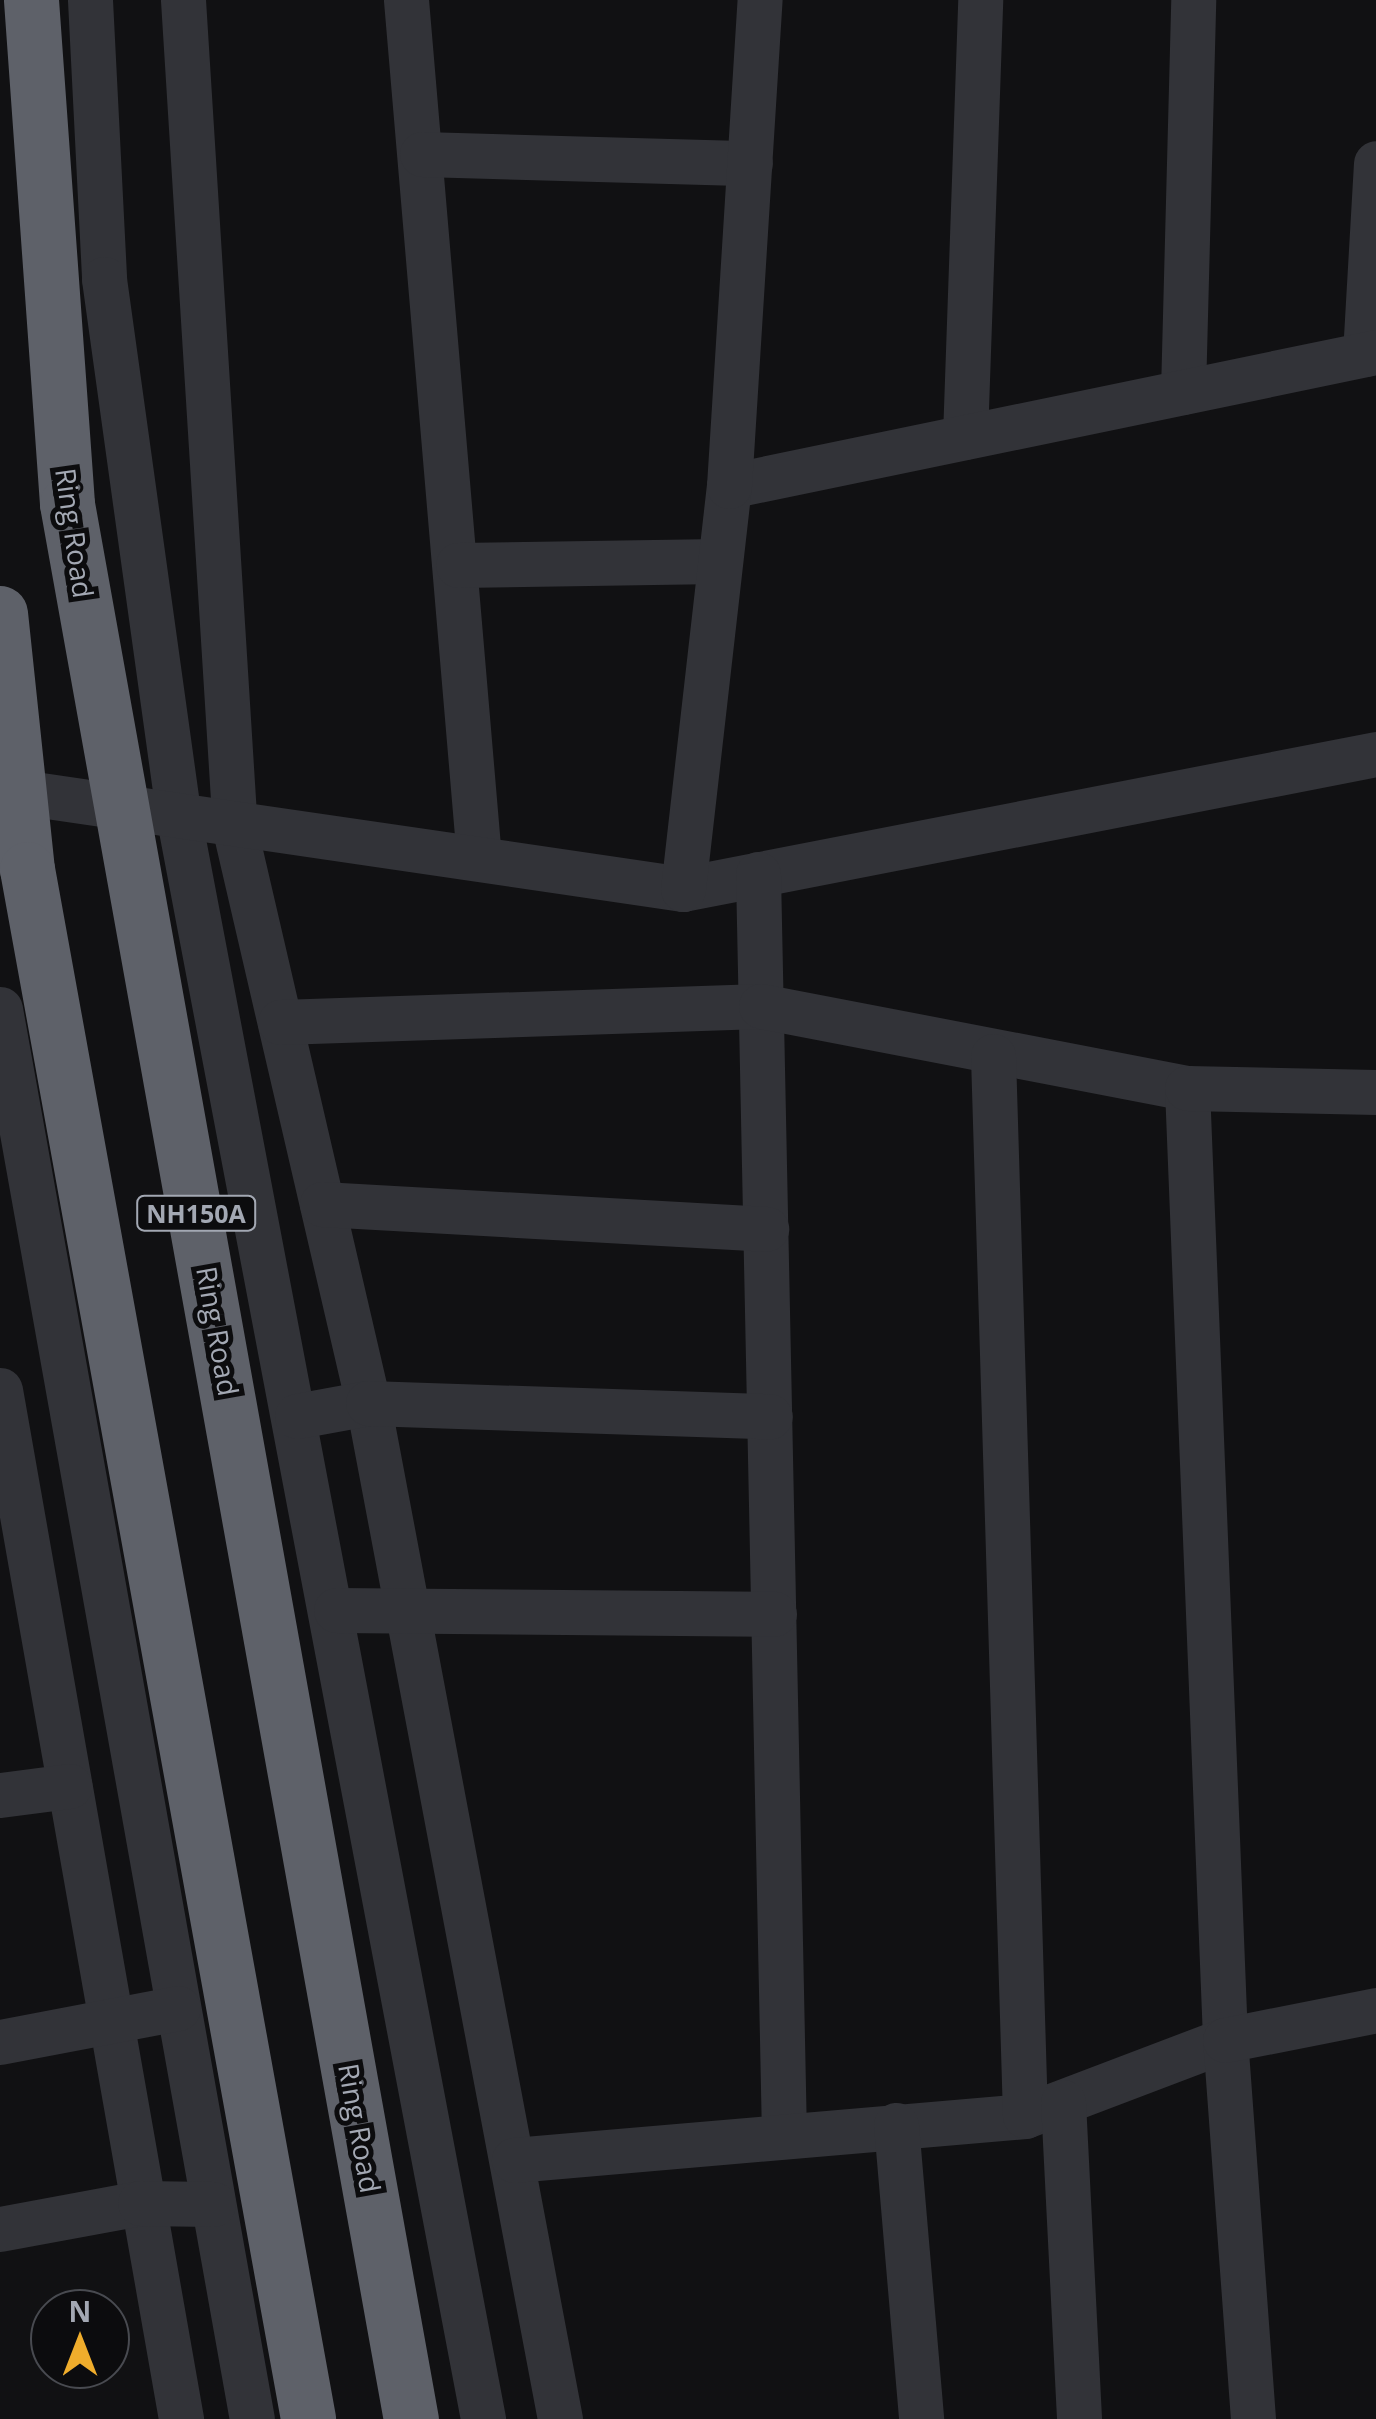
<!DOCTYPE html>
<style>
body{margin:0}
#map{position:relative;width:1376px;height:2419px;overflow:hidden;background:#111113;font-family:"Open Sans",sans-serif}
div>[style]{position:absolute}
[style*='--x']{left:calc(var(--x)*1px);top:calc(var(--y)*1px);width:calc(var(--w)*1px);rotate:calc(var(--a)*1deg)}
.minor>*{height:45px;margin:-22.5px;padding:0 22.5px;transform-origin:22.5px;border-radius:22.5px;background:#323338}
.highway>*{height:55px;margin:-27.5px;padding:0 27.5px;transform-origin:27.5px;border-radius:27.5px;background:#5e6169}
span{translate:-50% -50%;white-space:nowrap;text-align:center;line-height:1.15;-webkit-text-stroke:10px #0c0c0e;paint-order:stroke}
.shield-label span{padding:2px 8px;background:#0c0c0e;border:2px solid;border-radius:8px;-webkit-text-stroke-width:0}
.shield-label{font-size:25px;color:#a3a8b3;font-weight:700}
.street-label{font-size:28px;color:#a3a8b3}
.north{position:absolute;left:30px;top:2289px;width:100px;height:100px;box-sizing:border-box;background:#0c0c0e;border:2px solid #484a50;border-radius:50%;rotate:0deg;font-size:28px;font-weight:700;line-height:40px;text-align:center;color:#a3a8b3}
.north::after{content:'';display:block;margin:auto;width:35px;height:45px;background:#f0ad2c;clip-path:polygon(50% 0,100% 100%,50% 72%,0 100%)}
</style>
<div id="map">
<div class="minor">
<i style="--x:90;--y:0;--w:279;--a:87.1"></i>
<i style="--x:104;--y:279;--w:545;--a:82.09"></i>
<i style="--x:179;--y:819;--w:1629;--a:79.24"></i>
<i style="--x:183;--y:0;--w:832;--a:86.42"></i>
<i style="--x:235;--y:830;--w:588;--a:76.93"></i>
<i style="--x:368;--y:1403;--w:1034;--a:79.3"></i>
<i style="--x:406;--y:0;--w:861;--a:85.14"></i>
<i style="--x:422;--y:154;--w:328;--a:1.6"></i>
<i style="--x:1365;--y:354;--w:191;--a:-86.7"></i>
<i style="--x:1183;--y:392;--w:392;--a:-88.5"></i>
<i style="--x:965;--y:437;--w:437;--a:-88"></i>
<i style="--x:729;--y:486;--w:661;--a:-11.7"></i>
<i style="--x:458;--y:565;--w:261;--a:-0.9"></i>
<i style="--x:0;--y:789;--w:690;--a:8.33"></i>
<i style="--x:683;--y:889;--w:706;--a:-11.02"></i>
<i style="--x:758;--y:874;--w:1260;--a:88.82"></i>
<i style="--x:683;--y:889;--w:406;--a:-83.5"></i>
<i style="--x:729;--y:486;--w:487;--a:-86.4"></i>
<i style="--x:0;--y:1009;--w:1432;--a:79.87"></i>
<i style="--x:280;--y:1022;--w:481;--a:-1.9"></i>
<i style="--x:761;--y:1006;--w:434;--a:10.9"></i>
<i style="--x:1187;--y:1088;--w:953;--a:87.71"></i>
<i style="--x:1225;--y:2040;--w:214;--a:159.2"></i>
<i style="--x:1025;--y:2116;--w:513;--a:175.08"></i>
<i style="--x:993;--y:1056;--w:1060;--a:88.27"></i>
<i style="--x:1187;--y:1088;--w:189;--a:1.2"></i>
<i style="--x:322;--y:1204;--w:445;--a:3.2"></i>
<i style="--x:0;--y:1390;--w:1045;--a:80.02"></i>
<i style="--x:297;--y:1416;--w:72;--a:-10.4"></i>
<i style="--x:368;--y:1403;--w:402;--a:1.9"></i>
<i style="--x:336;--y:1610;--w:438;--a:0.5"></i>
<i style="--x:0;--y:1795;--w:70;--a:-7.4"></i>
<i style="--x:0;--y:2042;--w:181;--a:-10.8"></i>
<i style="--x:1063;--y:2102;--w:317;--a:87.1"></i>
<i style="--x:896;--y:2125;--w:295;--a:85.1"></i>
<i style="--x:0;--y:2229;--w:142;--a:-10.5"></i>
<i style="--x:140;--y:2203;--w:73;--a:0.8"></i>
<i style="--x:1253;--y:2419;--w:380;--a:-94.2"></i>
<i style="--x:1225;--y:2040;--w:154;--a:-11.2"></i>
</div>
<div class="highway">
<i style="--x:31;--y:0;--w:505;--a:85.91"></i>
<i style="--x:67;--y:504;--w:1946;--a:79.82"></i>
<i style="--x:0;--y:613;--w:257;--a:84"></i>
<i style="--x:27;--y:869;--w:1575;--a:79.72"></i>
</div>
<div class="shield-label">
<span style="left:196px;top:1213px">NH150A</span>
</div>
<div class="street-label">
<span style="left:75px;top:533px;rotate:82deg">Ring Road</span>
<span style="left:218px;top:1331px;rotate:80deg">Ring Road</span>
<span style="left:360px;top:2128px;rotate:80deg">Ring Road</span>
</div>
<div class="north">N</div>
</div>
